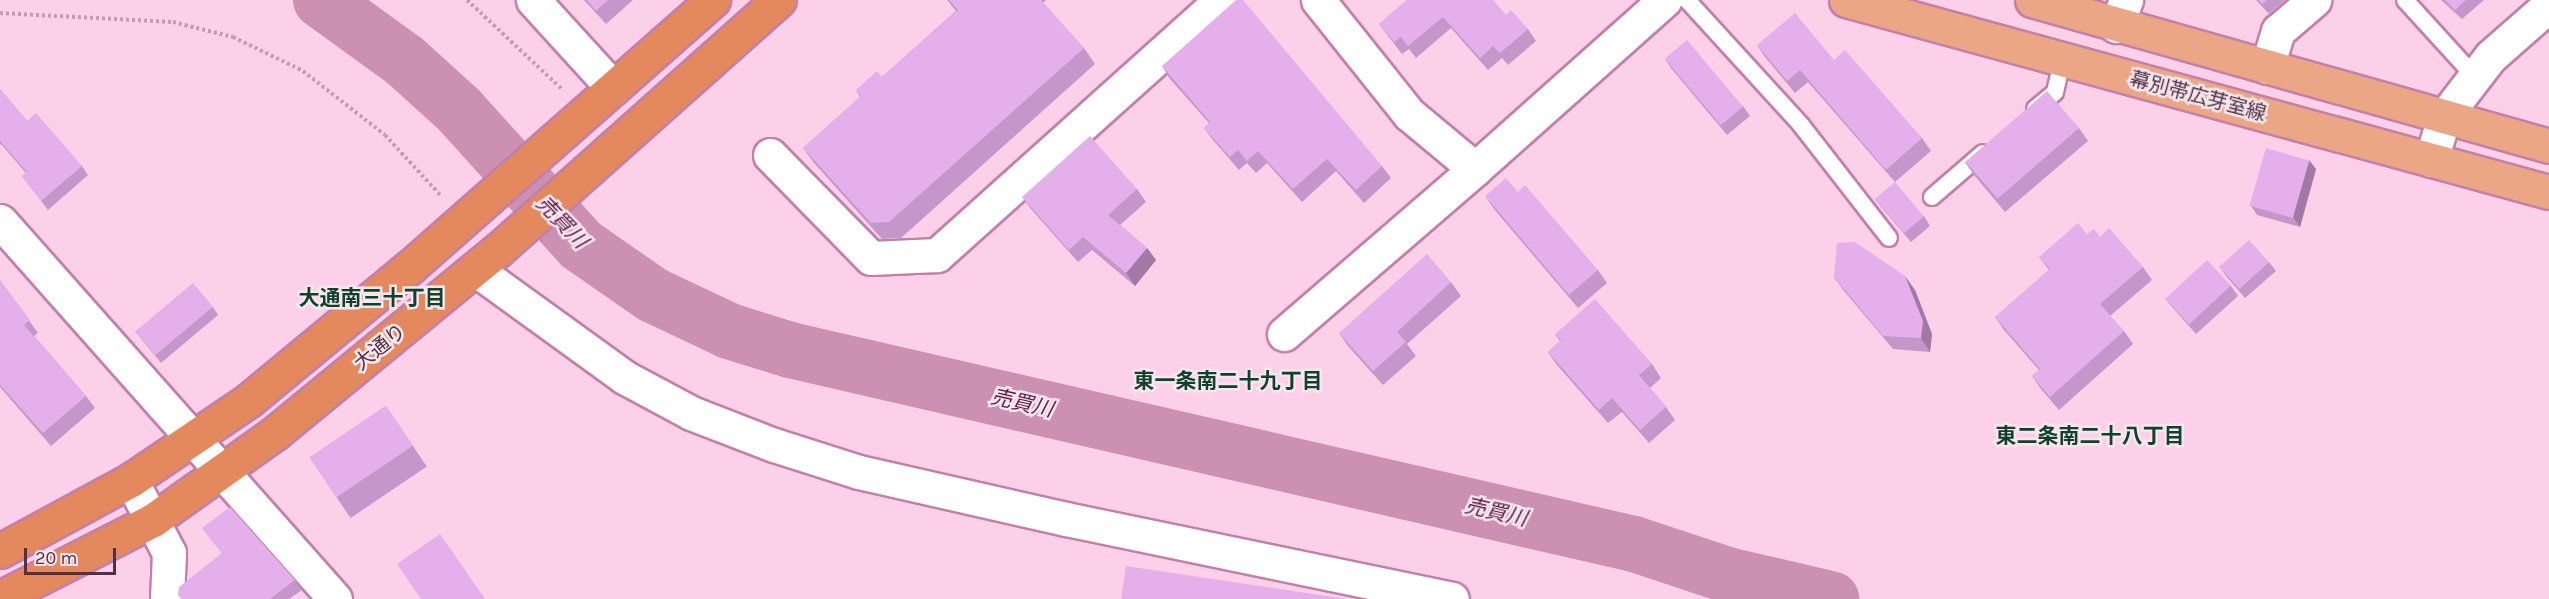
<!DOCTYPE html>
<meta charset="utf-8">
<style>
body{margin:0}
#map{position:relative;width:2549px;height:599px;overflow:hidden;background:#fcd0e9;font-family:Karla,"Noto Sans JP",sans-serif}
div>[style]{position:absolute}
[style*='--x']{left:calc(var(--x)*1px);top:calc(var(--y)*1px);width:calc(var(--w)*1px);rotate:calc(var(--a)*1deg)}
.river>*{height:56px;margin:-28px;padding:0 28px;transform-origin:28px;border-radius:28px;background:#cc90b3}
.path>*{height:4px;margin-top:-2px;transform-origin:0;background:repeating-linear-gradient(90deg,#c39cb3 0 3px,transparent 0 6px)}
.roads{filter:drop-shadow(2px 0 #c47fa8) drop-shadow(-2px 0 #c47fa8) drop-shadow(0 2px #c47fa8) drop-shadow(0 -2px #c47fa8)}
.service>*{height:16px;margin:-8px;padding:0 8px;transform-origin:8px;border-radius:8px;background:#fff}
.minor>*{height:33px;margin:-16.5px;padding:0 16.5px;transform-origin:16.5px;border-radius:16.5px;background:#fff}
.tertiary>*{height:33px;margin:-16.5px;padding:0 16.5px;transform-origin:16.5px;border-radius:16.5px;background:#fff}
.primary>*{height:33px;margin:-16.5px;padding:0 16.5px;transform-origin:16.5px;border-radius:16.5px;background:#eba686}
.trunk>*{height:33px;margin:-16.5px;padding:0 16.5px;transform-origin:16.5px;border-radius:16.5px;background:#e4885e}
.wall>*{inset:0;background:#c596ca;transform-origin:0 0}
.shaded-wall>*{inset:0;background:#a07aa4}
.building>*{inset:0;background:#e5afeb;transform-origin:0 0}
span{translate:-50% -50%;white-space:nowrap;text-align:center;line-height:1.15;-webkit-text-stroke:5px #f6e7ef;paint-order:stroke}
.street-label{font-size:20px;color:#4e3142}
.water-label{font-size:21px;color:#5e1948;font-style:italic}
.neighbourhood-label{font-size:21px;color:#11402d;font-weight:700}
.scale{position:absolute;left:24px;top:548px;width:92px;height:27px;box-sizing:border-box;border:3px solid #4e3142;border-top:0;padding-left:8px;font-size:18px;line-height:21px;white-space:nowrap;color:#4e3142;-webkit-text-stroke:4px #f6e7ef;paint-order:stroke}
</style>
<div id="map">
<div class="river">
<i style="--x:321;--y:0;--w:104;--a:36"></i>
<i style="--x:405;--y:61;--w:73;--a:42.2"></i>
<i style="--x:459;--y:110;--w:182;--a:47.9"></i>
<i style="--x:581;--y:245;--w:88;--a:34.8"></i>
<i style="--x:653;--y:295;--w:84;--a:25.3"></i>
<i style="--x:729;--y:331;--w:64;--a:17.3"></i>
<i style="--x:790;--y:350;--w:866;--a:12.95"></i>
<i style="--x:1634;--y:544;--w:102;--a:18.3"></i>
<i style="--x:1731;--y:576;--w:103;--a:13"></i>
</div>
<div class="path">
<i style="--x:467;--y:0;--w:132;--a:43.2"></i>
<i style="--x:0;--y:13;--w:173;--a:3"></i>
<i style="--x:173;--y:22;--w:62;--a:14"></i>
<i style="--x:233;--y:37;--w:78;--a:25.9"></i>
<i style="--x:303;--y:71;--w:104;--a:38"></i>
<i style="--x:385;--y:135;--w:83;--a:47.4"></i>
</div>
<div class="roads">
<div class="service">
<i style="--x:1687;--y:0;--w:169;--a:47.6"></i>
<i style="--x:1801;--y:125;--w:143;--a:52.1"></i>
<i style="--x:2405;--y:0;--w:104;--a:47.7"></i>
<i style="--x:2035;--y:109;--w:26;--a:-40"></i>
<i style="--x:2055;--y:92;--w:35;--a:-77"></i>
<i style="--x:1932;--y:197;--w:67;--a:-40.8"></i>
</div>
<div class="minor">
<i style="--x:533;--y:0;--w:119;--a:47.7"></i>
<i style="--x:1318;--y:0;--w:146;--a:51.4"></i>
<i style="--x:1409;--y:114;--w:86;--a:39.8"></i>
<i style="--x:1475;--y:169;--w:254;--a:-41.7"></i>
<i style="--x:2116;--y:26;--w:28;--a:-69"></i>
<i style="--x:2267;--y:67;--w:38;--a:-73"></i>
<i style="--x:2278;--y:31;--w:48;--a:-40.7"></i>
<i style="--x:770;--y:155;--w:144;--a:45.6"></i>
<i style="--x:871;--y:258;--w:66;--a:-2.6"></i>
<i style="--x:937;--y:255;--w:382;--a:-41.9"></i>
<i style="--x:0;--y:221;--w:505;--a:48.45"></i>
<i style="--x:475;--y:269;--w:184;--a:35.9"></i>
<i style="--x:624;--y:377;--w:76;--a:28.2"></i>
<i style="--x:691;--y:413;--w:89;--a:21.1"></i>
<i style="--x:774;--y:445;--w:89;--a:17.6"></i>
<i style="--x:859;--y:472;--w:212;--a:12.8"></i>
<i style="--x:1066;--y:519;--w:394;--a:11.7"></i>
<i style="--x:1284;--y:334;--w:252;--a:-40.8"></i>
<i style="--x:131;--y:480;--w:82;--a:62.5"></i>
<i style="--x:169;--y:553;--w:46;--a:92.5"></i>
</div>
<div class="tertiary">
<i style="--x:2431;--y:160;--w:45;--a:-73.2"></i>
<i style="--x:2444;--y:117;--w:76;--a:-52.5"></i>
<i style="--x:2490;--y:57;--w:79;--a:-41.4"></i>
</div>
<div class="primary">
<i style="--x:1846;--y:0;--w:729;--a:15.28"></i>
<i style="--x:2032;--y:0;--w:537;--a:15.77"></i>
</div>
<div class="trunk">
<i style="--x:0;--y:551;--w:149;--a:-28.5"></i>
<i style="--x:131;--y:480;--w:143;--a:-34.1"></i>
<i style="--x:249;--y:400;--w:209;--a:-39.6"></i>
<i style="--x:410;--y:267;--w:404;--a:-41.4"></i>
<i style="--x:0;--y:598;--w:172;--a:-27"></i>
<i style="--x:153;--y:520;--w:150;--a:-35.5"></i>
<i style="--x:275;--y:433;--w:288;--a:-39.4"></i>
<i style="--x:498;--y:250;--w:376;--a:-41.7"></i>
</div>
</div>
<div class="wall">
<i style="clip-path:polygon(584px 0,633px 0,606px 24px)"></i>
<i style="clip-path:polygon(947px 0,1046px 0,1043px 3px,1084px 48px,1095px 64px,901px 238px,882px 239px,815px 164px,803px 148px,860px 97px,856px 90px,882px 77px,956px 11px)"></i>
<i style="clip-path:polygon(1407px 0,1506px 15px,1528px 29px,1536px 41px,1508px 65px,1502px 58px,1488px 70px,1451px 28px,1416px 58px,1409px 49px,1402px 54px,1379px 24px)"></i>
<i style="clip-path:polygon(2256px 0,2285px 0,2269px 14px)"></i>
<i style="clip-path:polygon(2441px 0,2484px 0,2462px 19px)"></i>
<i style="clip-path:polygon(1757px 45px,1834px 60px,1922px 138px,1931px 151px,1895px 182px,1808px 82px,1795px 93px,1765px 57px)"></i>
<i style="clip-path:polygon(1665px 59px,1743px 106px,1750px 116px,1727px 135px,1671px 68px)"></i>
<i style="clip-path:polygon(1162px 66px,1382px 166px,1391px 178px,1364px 203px,1336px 171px,1302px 202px,1267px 163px,1256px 173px,1247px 163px,1239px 170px,1213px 140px,1204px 128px,1209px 123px,1170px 79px)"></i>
<i style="clip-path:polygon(0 89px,27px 121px,82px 166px,88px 175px,48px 210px,22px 176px,26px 173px,1px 144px,0 145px)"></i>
<i style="clip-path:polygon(2079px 128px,2088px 141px,2005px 212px,1974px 175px,1965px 162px)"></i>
<i style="clip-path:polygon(2316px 169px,2300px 227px,2257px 215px,2251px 206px)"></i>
<i style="clip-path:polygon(1137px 189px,1146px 202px,1120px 225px,1147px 248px,1156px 260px,1135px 286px,1092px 250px,1078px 262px,1031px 209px,1022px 197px)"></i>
<i style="clip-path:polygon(1485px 196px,1598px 270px,1607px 283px,1578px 308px,1494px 209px)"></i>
<i style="clip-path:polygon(1875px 199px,1924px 216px,1930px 226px,1911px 242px,1882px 208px)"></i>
<i style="clip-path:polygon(2087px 234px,2100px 237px,2143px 267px,2152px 280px,2110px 316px,2124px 331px,2133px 344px,2059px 410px,2041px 389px,2032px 376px,2039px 370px,2004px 330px,1995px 317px,2049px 270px,2039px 257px)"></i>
<i style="clip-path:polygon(2269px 262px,2276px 271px,2245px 298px,2226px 276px,2219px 266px)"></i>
<i style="clip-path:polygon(1834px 277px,1915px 290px,1932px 334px,1930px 352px,1893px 349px,1844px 291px)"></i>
<i style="clip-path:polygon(0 280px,38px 333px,34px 336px,86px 396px,95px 408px,51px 446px,0 387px)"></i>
<i style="clip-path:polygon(1451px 282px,1461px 296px,1407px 344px,1416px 356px,1383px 385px,1348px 346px,1339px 333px)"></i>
<i style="clip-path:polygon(2231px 286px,2238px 296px,2196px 334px,2172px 307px,2165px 298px)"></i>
<i style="clip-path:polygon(213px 307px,218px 315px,161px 363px,135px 331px)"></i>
<i style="clip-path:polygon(1555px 334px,1652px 364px,1661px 378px,1650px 388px,1666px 407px,1675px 420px,1649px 443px,1622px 412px,1608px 423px,1557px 365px,1548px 352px,1560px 341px)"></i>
<i style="left:386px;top:406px;width:73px;height:92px;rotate:56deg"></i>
<i style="clip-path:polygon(202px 528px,295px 580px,302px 590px,289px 599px,181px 599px,222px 553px)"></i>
</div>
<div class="shaded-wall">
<i style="clip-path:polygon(2309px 160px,2316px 169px,2300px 227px,2293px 217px)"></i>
<i style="clip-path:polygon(1147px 248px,1156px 260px,1135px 286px,1126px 273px)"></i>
<i style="clip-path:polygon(1905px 276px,1915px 290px,1932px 334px,1930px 352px,1921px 338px)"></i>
</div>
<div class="building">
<i style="clip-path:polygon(587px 0,608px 0,596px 11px)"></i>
<i style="clip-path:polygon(949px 0,1041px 0,1084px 48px,889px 222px,871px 223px,803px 148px,861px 96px,856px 90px,877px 71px,882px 77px,958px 10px)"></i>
<i style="clip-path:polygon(1236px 0,1243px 0,1382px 166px,1356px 190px,1327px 159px,1293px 189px,1258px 151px,1247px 161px,1238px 150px,1230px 157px,1204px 128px,1210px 122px,1162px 66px)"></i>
<i style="clip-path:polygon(1407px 0,1493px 0,1506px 15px,1511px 10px,1528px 29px,1500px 53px,1493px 46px,1480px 58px,1443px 17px,1408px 46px,1401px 37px,1394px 42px,1379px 24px)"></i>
<i style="clip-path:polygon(2258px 0,2267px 0,2262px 4px)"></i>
<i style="clip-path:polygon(2445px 0,2466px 0,2455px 10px)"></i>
<i style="clip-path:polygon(1795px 13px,1834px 60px,1845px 50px,1922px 138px,1886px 170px,1800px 70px,1787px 81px,1757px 45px)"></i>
<i style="left:1687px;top:40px;width:87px;height:29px;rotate:50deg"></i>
<i style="clip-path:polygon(0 89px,27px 121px,36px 113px,82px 166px,41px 201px,22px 176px,27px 172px,0 141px)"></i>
<i style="left:2047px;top:91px;width:49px;height:108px;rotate:49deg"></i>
<i style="clip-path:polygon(1090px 136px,1137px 189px,1108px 215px,1147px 248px,1126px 273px,1083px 237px,1069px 250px,1022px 197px)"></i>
<i style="left:2266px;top:148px;width:45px;height:60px;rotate:16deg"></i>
<i style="clip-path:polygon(1506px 178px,1518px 192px,1525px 185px,1598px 270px,1569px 295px,1485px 196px)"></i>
<i style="left:1895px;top:182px;width:45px;height:26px;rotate:50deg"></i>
<i style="clip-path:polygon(2078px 223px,2087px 234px,2094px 229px,2100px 237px,2109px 228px,2143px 267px,2100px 304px,2124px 331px,2050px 397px,2032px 376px,2040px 369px,1995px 317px,2050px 269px,2039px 257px)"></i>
<i style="left:2249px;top:240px;width:30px;height:40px;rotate:48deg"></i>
<i style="clip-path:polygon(1855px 242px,1905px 276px,1923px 321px,1921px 338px,1883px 336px,1834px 277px,1837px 243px)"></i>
<i style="clip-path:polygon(1427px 254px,1451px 282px,1397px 332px,1406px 342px,1373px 371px,1339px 333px)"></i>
<i style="left:2207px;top:260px;width:35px;height:57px;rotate:47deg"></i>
<i style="clip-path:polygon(0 280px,30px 320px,24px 325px,86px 396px,43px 433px,0 385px)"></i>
<i style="left:193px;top:283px;width:31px;height:75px;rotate:50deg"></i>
<i style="clip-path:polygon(1595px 299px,1652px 364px,1639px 375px,1666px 407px,1640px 430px,1612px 398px,1599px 410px,1548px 352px,1561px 340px,1555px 334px)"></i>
<i style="left:386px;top:406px;width:48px;height:92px;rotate:56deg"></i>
<i style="clip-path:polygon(230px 507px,295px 580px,270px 599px,181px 599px,178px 595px,179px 587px,222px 553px,202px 528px)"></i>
<i style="clip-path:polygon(440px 534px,485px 599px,421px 599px,397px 564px)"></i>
<i style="clip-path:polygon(1126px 566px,1347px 599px,1121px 599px)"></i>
</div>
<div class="street-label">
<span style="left:2198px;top:96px;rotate:15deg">幕別帯広芽室線</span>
<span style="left:380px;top:347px;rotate:-39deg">大通り</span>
</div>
<div class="water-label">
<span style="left:562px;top:222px;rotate:46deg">売買川</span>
<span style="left:1022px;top:403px;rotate:13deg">売買川</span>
<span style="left:1496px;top:512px;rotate:13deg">売買川</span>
</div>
<div class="neighbourhood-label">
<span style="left:372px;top:298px">大通南三十丁目</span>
<span style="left:1228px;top:381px">東一条南二十九丁目</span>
<span style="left:2090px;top:436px">東二条南二十八丁目</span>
</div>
<div class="scale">20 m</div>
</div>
